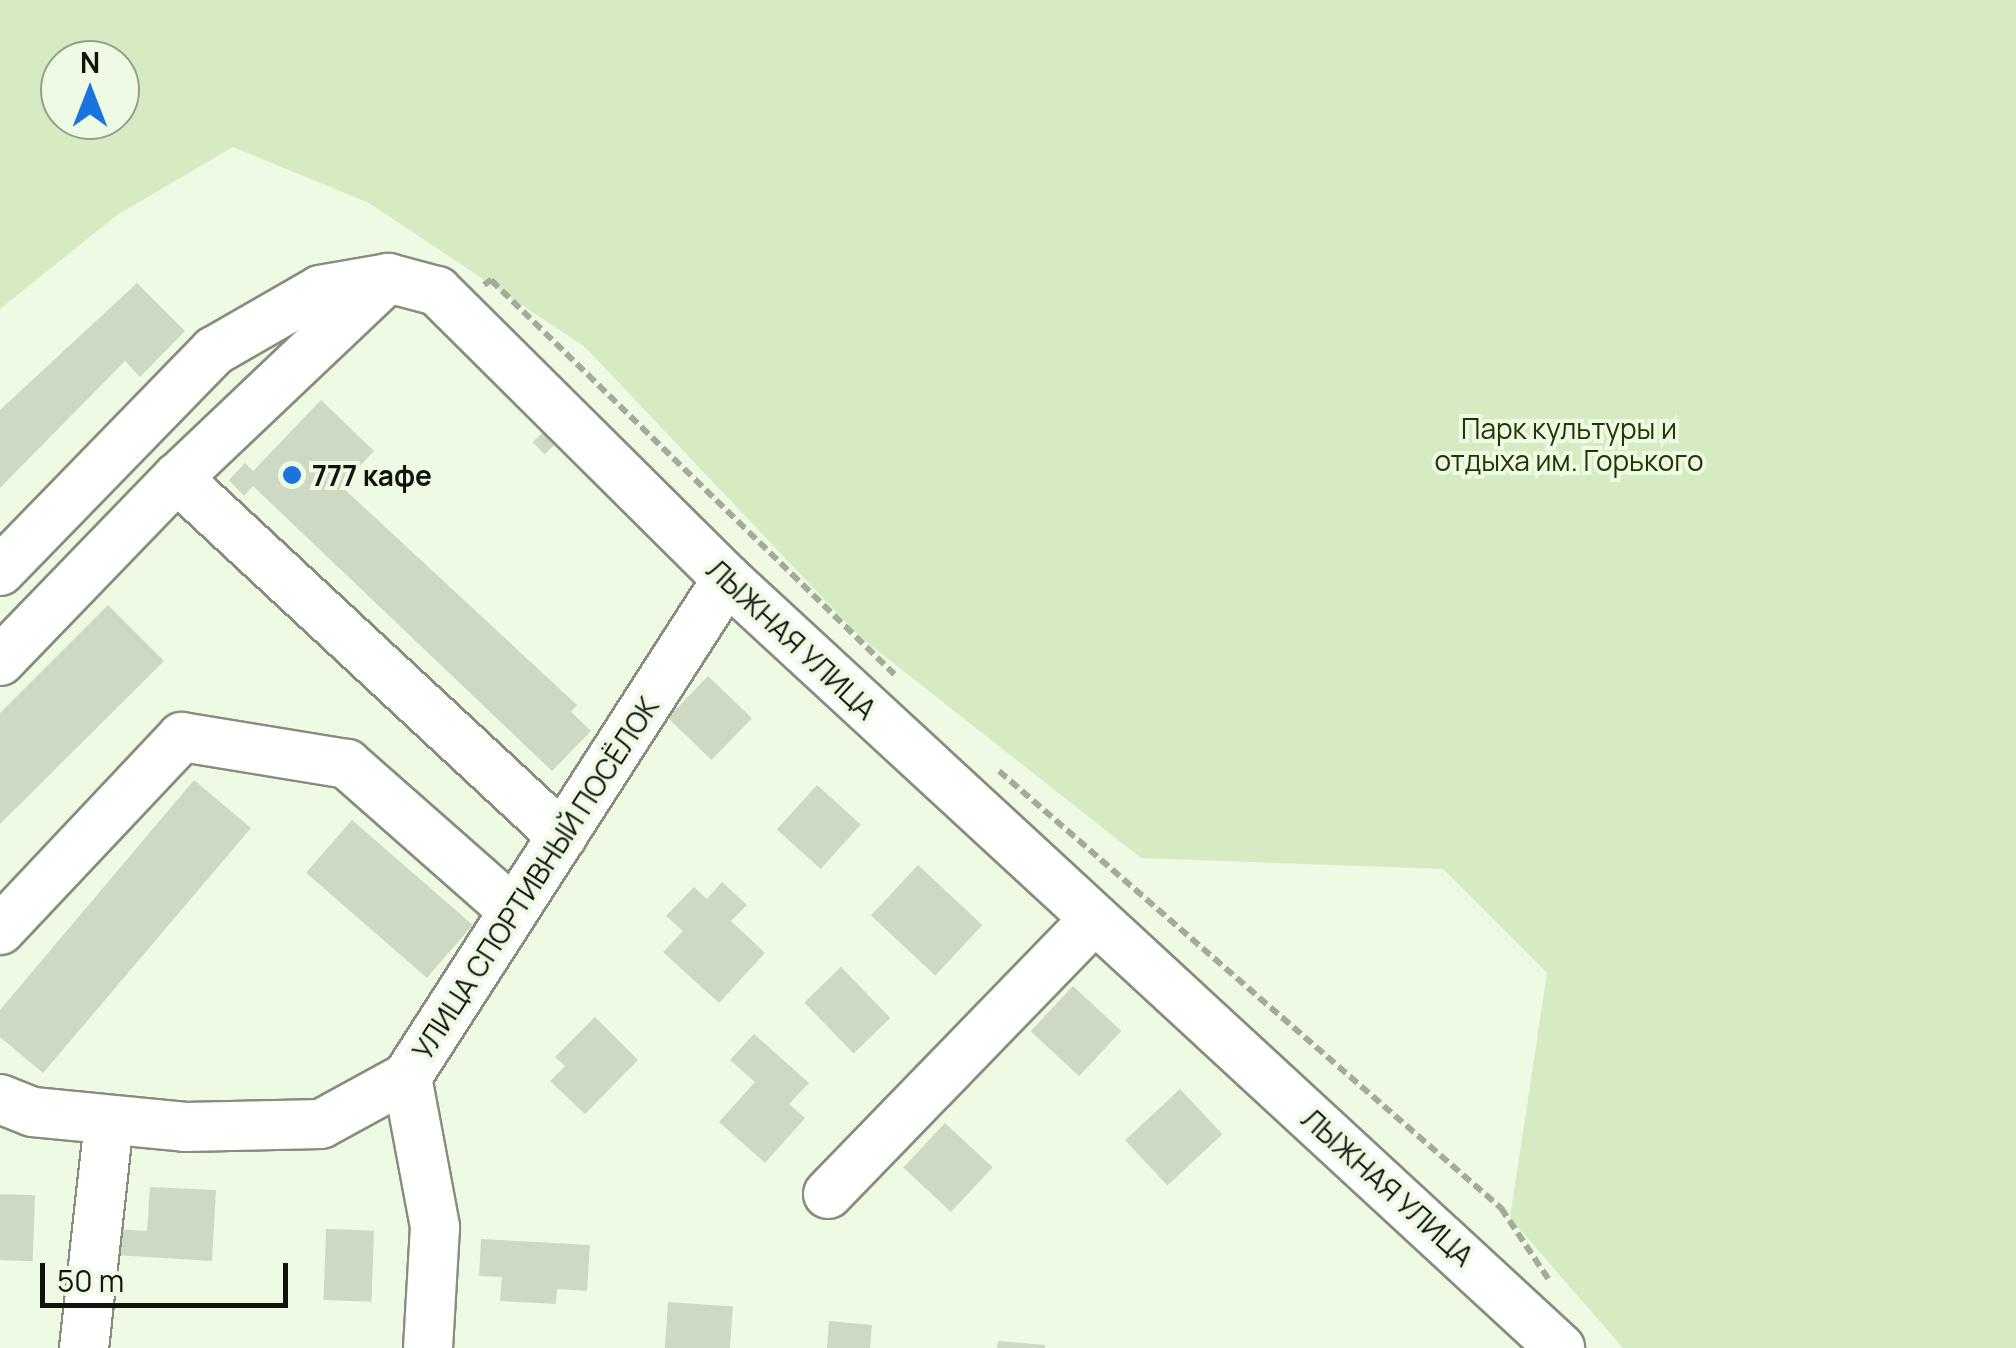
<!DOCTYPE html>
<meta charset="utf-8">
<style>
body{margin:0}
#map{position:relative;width:2016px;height:1348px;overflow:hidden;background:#eefae4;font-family:Manrope,sans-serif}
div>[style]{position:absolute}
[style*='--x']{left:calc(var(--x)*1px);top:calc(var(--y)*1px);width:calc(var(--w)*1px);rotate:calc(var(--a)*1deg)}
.green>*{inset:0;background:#d7ebc3}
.building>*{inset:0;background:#ced9c4;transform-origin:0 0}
.path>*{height:6px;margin-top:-3px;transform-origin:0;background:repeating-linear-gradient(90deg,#a3ab9b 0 10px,transparent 0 15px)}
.roads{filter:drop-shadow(2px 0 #858f7c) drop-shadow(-2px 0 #858f7c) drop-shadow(0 2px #858f7c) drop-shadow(0 -2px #858f7c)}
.minor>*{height:48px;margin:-24px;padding:0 24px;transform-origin:24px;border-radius:24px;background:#fff}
.dots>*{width:28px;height:28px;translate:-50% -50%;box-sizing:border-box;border:5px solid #eefae4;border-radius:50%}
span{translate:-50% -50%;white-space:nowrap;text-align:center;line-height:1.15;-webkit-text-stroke:8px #eefae4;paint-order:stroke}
.park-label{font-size:28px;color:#213600}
.poi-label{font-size:28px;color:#12150e;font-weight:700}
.left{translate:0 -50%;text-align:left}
.street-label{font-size:28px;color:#12150e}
.north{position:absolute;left:40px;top:40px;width:100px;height:100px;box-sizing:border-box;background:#eefae4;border:2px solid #969e8e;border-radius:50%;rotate:0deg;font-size:28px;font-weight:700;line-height:40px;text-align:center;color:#12150e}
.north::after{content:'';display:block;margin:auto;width:35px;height:45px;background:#1974dd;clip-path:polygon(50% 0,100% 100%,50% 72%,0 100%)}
.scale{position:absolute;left:40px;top:1263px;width:248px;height:45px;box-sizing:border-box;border:5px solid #12150e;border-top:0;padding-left:12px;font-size:30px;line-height:35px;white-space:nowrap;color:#12150e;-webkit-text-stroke:8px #eefae4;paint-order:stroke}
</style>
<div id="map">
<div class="green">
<i style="clip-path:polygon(evenodd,0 0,2016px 0,2016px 1348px,1623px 1348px,1510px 1218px,1547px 973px,1443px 869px,1141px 858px,859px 636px,585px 347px,369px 203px,233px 147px,117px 215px,0 309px,0 0,120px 60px,120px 120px,60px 120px,60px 60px,120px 60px)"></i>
</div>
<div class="building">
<i style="clip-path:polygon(137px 283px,185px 331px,140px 377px,125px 361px,0 488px,0 410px)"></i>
<i style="clip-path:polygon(321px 400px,374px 451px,341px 486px,577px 705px,571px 712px,591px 731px,552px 771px,253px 486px,244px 496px,229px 480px,245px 463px,253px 471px)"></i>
<i style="left:544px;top:431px;width:17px;height:16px;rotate:45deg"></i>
<i style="clip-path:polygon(108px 605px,164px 661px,0 824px,0 713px)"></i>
<i style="left:708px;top:676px;width:61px;height:58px;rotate:44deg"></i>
<i style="clip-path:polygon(194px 780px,251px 828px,43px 1073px,0 1037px,0 1010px)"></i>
<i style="left:817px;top:785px;width:59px;height:60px;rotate:42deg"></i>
<i style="left:352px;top:820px;width:160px;height:70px;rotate:41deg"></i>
<i style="left:918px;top:865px;width:88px;height:69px;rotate:43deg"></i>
<i style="clip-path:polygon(722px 882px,747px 905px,731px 921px,765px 953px,719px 1003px,663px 952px,683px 931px,666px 916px,694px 887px,707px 899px)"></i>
<i style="left:841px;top:967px;width:71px;height:51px;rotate:46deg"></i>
<i style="left:1073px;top:986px;width:66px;height:62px;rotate:43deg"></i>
<i style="clip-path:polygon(595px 1017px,638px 1060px,585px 1114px,550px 1081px,565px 1066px,555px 1057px)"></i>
<i style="clip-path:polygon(754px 1034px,809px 1083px,789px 1104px,805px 1118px,765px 1163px,719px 1122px,755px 1082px,730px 1060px)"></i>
<i style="left:1180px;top:1089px;width:62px;height:75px;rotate:47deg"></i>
<i style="left:945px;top:1123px;width:65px;height:61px;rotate:43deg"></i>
<i style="clip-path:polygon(150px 1187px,216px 1190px,212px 1261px,114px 1255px,116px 1229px,147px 1231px)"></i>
<i style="left:0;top:1194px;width:35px;height:66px;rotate:2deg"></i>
<i style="left:326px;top:1229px;width:48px;height:71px;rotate:2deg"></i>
<i style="clip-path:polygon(481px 1239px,590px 1245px,587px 1291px,557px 1289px,556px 1304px,500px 1301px,502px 1277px,479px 1276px)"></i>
<i style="left:668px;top:1302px;width:65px;height:46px;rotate:4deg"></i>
<i style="clip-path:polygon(829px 1321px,872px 1325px,870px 1348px,827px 1348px)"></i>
<i style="clip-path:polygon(998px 1341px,1045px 1345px,1045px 1348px,997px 1348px)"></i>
</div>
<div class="path">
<i style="--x:484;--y:285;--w:9;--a:-36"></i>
<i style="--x:491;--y:280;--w:564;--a:44.35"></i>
<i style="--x:999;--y:771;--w:666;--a:41.04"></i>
<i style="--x:1501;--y:1208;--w:87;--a:56.3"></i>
</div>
<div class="roads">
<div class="minor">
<i style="--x:388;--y:278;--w:291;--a:136.5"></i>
<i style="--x:177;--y:478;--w:526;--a:42.92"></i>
<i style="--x:0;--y:571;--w:307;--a:-45.8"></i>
<i style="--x:214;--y:351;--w:122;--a:-29.9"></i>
<i style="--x:320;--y:290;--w:69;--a:-10"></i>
<i style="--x:388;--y:278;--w:51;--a:14.9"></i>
<i style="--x:437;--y:291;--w:409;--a:44.8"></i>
<i style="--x:727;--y:579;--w:1134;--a:42.71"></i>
<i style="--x:0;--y:661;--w:255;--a:-46"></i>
<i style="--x:0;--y:930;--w:265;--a:-46.7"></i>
<i style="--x:182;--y:737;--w:167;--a:9.3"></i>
<i style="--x:347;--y:764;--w:222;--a:41.4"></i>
<i style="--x:407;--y:1077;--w:153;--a:79.4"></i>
<i style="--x:435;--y:1227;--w:121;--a:93.3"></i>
<i style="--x:0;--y:1099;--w:35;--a:22"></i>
<i style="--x:33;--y:1112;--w:153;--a:5.6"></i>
<i style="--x:185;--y:1127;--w:136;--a:-1.3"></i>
<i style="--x:321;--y:1124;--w:98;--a:-28.7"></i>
<i style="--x:407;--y:1077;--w:592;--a:-57.28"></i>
<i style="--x:828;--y:1194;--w:380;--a:-45.9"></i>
<i style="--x:84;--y:1348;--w:229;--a:-83.7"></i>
</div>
</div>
<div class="dots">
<i style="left:292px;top:475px;background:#1974dd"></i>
</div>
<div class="park-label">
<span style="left:1569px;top:444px">Парк культуры и<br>отдыха им. Горького</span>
</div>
<div class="poi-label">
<span class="left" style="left:312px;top:475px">777 кафе</span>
</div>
<div class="street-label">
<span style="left:792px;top:639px;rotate:43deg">ЛЫЖНАЯ УЛИЦА</span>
<span style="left:535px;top:878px;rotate:-57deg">УЛИЦА СПОРТИВНЫЙ ПОСЁЛОК</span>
<span style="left:1388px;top:1187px;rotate:42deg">ЛЫЖНАЯ УЛИЦА</span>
</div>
<div class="north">N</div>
<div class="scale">50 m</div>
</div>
